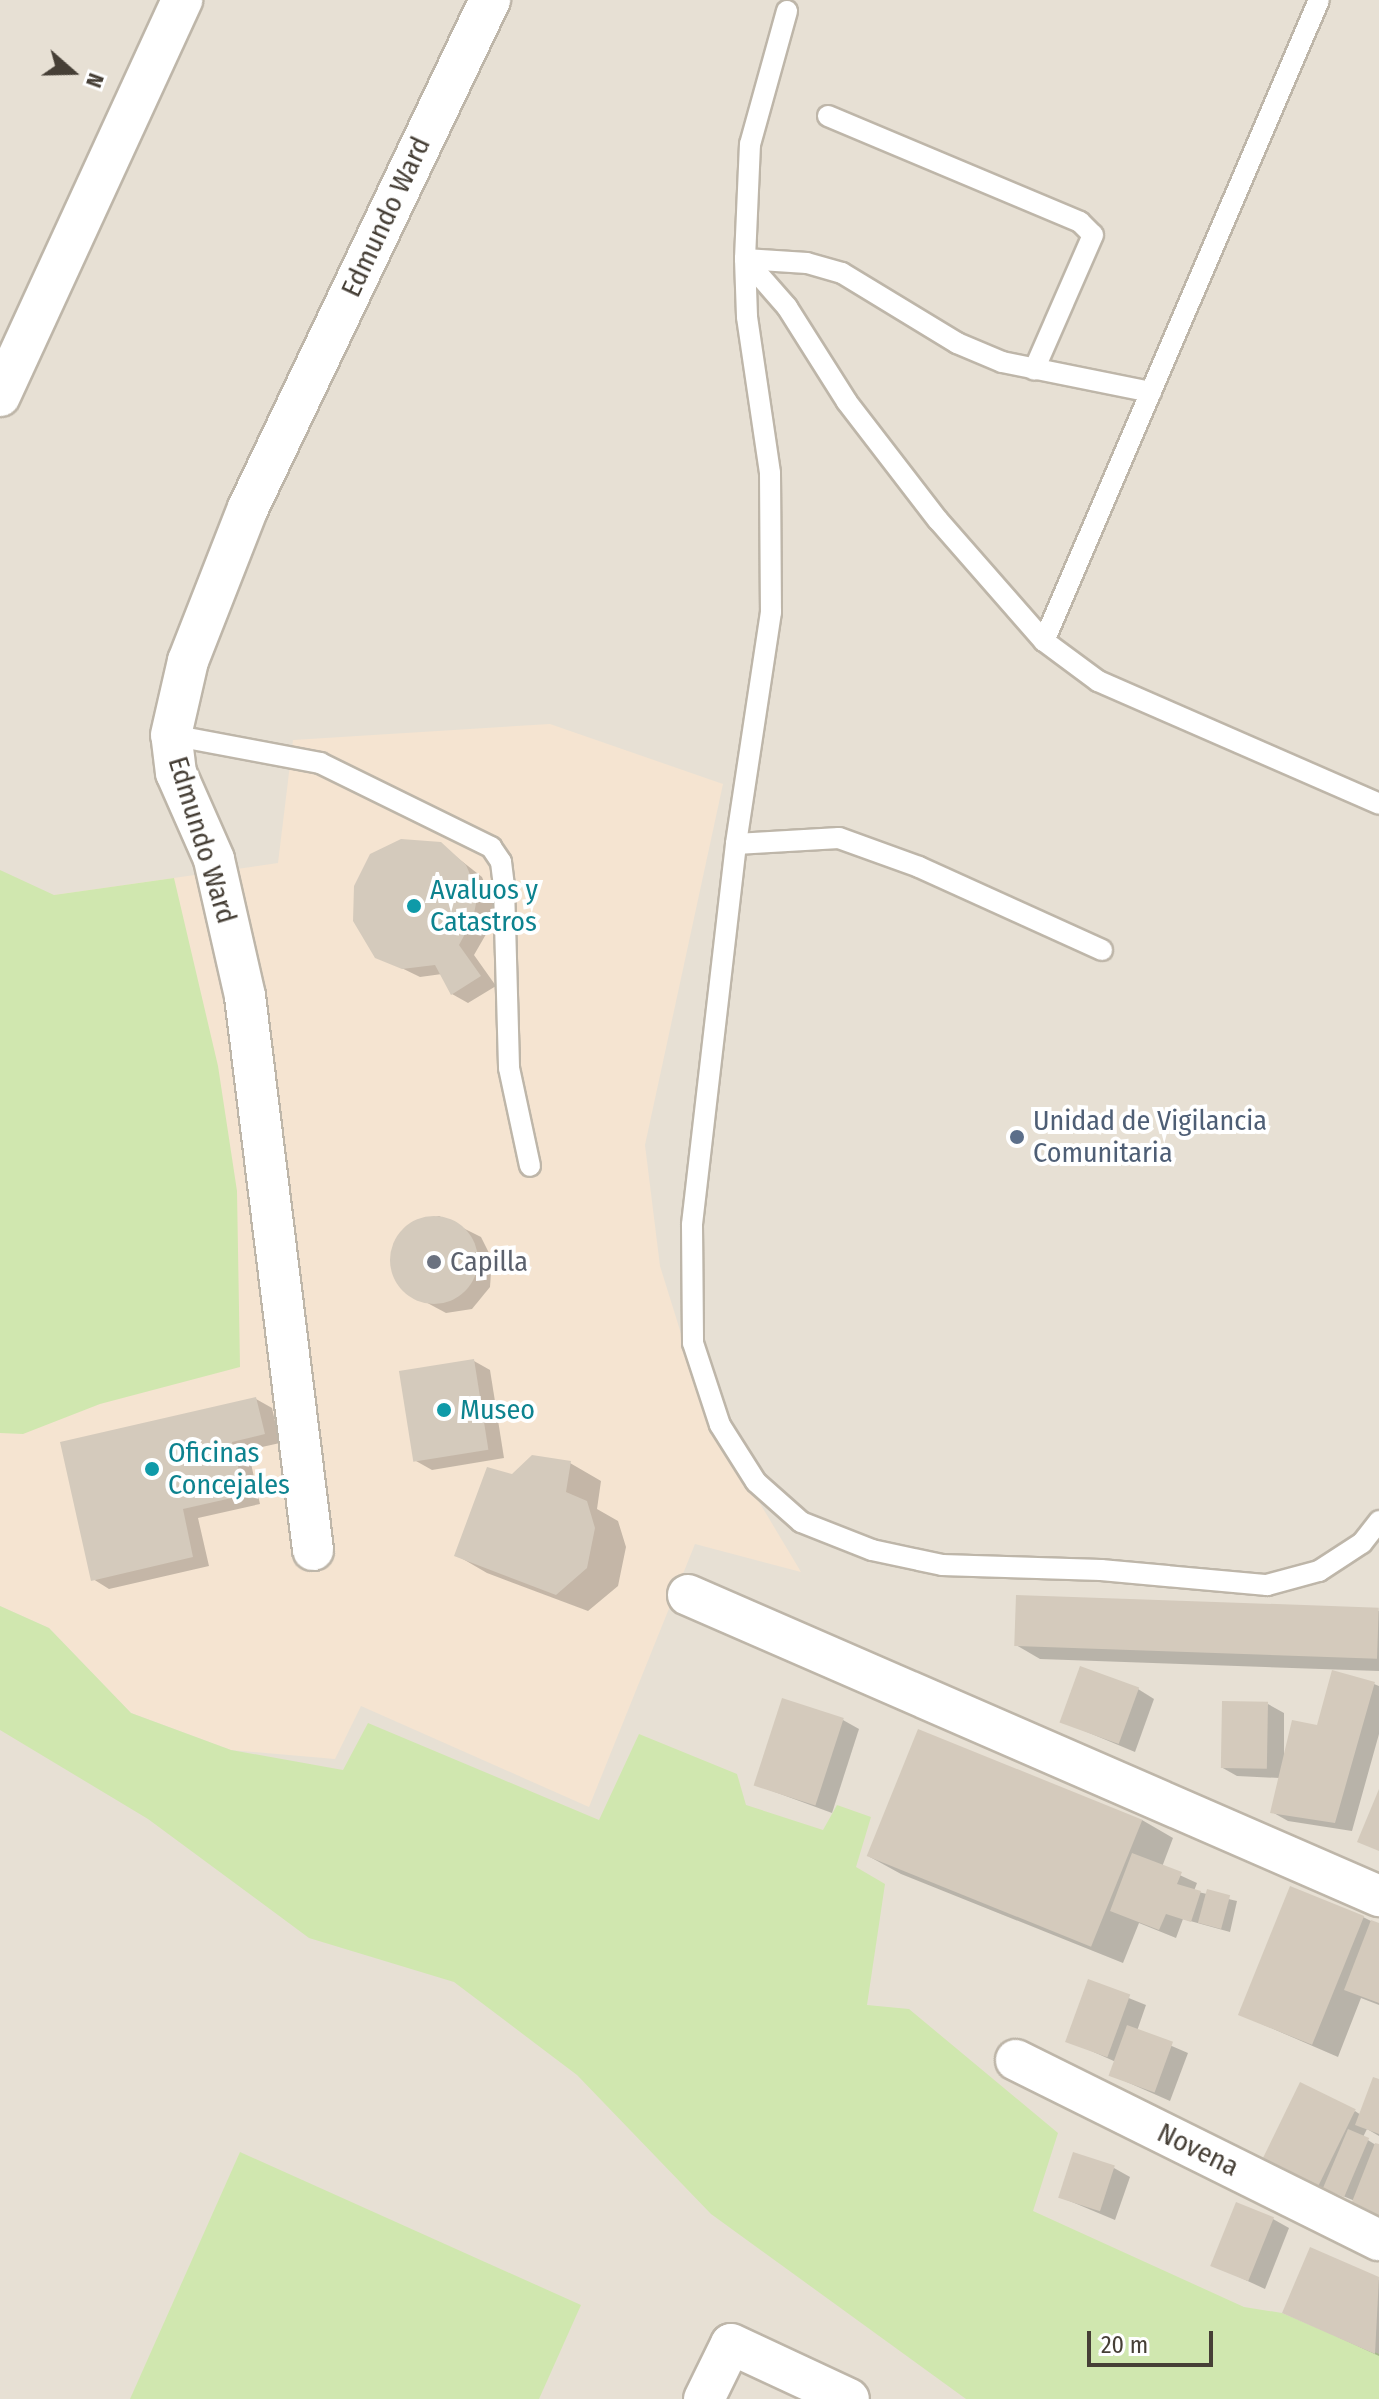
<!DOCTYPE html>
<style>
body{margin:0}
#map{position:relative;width:1379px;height:2399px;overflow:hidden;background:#f3efe6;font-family:"Fira Sans Condensed",sans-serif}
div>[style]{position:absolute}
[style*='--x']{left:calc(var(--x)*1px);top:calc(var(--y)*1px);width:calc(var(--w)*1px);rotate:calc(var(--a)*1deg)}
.residential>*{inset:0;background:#e7e0d4;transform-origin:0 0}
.commercial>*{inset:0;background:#f5e4d1}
.green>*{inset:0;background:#d0e7af}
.shadow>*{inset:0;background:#0003}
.building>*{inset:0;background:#d4cabc;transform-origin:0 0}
.round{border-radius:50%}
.roads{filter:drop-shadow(2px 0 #beb6a9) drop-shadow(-2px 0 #beb6a9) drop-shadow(0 2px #beb6a9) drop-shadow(0 -2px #beb6a9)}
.lane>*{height:20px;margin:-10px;padding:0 10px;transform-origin:10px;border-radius:10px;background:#fff}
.street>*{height:40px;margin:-20px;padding:0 20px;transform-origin:20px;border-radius:20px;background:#fff}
.dots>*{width:22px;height:22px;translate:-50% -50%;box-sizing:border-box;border:4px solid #fff;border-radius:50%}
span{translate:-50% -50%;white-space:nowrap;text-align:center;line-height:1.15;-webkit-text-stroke:8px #fff;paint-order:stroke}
.street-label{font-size:28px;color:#463f36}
.culture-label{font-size:28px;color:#0d838f}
.left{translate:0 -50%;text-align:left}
.service-label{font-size:28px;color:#4e5e75}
.worship-label{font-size:28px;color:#5b616d}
.north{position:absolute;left:32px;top:32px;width:80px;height:80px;-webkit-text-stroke:6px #fff;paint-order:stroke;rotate:110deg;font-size:22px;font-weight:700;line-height:32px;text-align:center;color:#463f36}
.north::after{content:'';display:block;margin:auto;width:28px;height:36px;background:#463f36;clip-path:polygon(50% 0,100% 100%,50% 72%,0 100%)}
.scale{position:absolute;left:1087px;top:2331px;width:126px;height:36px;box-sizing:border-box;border:4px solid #463f36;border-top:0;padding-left:10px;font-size:24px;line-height:28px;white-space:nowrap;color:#463f36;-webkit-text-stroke:6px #fff;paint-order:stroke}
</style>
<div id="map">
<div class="residential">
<i style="left:0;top:0;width:1379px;height:2399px"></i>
</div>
<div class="commercial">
<i style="clip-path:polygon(550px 724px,723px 784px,645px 1145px,660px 1266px,698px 1388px,740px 1470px,801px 1572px,695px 1544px,589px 1807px,361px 1706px,335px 1759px,231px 1750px,131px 1713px,49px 1628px,0 1606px,0 1387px,54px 895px,278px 863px,293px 740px)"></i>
</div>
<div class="green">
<i style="clip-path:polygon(0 870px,54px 895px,174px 878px,218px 1066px,237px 1191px,240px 1367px,100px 1404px,23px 1434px,0 1433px)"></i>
<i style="clip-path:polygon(0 1606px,49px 1628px,131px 1713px,231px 1750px,343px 1770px,368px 1723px,599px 1820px,639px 1734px,737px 1774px,746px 1805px,823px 1830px,837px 1805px,871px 1817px,856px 1867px,885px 1884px,867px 2005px,909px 2009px,1058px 2133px,1033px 2211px,1244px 2307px,1282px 2313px,1379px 2354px,1379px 2399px,966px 2399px,711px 2214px,577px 2075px,454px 1982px,309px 1938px,148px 1819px,0 1730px)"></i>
<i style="clip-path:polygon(240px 2152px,581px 2305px,539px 2399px,130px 2399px)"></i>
</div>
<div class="shadow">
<i style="clip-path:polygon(440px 844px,482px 877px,493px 904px,489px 929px,474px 955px,496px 986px,468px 1003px,452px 994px,442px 974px,420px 977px,377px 956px)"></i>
<i style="clip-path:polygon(439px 1216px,481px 1237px,492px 1259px,490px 1287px,472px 1309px,446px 1313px,407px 1292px,393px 1273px,394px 1250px,412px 1223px)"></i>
<i style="clip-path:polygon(474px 1361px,490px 1370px,504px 1458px,432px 1470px,416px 1461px)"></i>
<i style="clip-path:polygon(256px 1399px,272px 1408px,280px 1443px,248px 1450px,260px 1504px,198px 1518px,209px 1566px,109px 1589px,93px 1579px)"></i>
<i style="clip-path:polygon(570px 1463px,601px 1481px,597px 1509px,618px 1521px,626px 1547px,618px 1586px,588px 1611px,487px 1573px,456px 1555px,513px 1476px)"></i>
<i style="clip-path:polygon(1379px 1611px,1379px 1671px,1040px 1659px,1016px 1645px)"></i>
<i style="clip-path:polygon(1374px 1684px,1379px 1686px,1379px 1734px,1352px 1831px,1288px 1821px,1272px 1812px,1280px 1778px,1237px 1776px,1221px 1767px,1268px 1704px,1284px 1713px,1284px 1762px)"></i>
<i style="clip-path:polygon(1138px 1689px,1154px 1699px,1135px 1752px,1063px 1722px)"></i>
<i style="clip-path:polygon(843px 1720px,859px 1729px,832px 1813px,756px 1785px)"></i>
<i style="clip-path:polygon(1142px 1820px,1173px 1838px,1162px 1867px,1197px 1883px,1194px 1891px,1237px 1901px,1230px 1932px,1183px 1919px,1176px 1938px,1139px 1923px,1123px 1963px,901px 1874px,870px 1857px)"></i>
<i style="clip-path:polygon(1363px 1917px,1379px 1925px,1379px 2005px,1361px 1998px,1338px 2057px,1241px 2015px)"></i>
<i style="clip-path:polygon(1089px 1982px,1146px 2005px,1137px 2031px,1188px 2053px,1170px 2101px,1111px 2075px,1116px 2062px,1069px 2041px)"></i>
<i style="clip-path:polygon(1379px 2081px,1379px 2136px,1367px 2129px,1363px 2137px,1379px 2147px,1355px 2201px,1280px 2170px,1355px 2111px,1361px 2115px)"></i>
<i style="clip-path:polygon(1114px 2168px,1130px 2177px,1115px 2220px,1060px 2197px)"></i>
<i style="clip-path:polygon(1273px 2219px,1289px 2228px,1265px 2289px,1213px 2265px)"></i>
<i style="clip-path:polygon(1311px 2250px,1379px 2280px,1379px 2356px,1284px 2312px)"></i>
</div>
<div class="building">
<i style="clip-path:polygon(401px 839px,441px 842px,466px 865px,478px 893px,473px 919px,459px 945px,481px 976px,451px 995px,435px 965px,402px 969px,375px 958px,353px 921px,354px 886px,370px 854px)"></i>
<i class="round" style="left:390px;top:1216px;width:88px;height:88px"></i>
<i style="left:474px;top:1359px;width:92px;height:76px;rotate:81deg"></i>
<i style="clip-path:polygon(256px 1397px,265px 1434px,232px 1442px,245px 1495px,183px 1509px,193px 1557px,91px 1581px,60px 1442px)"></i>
<i style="clip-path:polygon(532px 1455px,571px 1461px,566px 1492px,587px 1501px,595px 1528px,587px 1568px,556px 1595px,454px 1556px,487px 1467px,512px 1474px)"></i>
<i style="left:1016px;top:1595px;width:363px;height:51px;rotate:2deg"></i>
<i style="left:1080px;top:1666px;width:63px;height:60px;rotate:20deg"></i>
<i style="clip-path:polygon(1332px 1670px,1375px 1682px,1335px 1823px,1270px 1813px,1292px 1720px,1317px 1725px)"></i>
<i style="left:782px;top:1698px;width:65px;height:92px;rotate:18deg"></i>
<i style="left:1222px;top:1701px;width:46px;height:67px;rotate:1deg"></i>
<i style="left:918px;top:1729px;width:242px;height:137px;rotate:22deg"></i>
<i style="clip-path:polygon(1379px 1789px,1379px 1851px,1357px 1842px)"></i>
<i style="clip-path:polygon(1132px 1853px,1182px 1872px,1177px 1884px,1201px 1891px,1191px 1922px,1166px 1914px,1159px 1930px,1110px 1911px)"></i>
<i style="left:1290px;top:1886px;width:80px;height:139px;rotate:22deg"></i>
<i style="left:1207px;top:1889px;width:24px;height:35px;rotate:15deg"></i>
<i style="clip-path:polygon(1371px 1920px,1379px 1923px,1379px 2003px,1344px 1990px)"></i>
<i style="left:1088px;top:1979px;width:45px;height:67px;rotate:20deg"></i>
<i style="left:1127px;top:2025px;width:49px;height:54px;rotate:20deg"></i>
<i style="clip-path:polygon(1373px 2077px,1379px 2079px,1379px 2134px,1355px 2125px)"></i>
<i style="left:1300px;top:2082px;width:62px;height:89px;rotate:26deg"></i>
<i style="left:1348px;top:2129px;width:23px;height:64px;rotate:23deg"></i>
<i style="clip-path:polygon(1375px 2143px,1379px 2144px,1379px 2218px,1350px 2207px)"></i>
<i style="left:1073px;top:2152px;width:44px;height:48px;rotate:18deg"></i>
<i style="left:1236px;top:2202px;width:41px;height:69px;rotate:22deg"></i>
<i style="clip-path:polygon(1310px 2247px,1379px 2277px,1375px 2354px,1282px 2313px)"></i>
</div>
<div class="roads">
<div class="lane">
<i style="--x:787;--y:11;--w:138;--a:105.5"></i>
<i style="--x:750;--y:144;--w:115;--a:92.5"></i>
<i style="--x:745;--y:259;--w:58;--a:88"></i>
<i style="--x:747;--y:317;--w:158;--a:81.6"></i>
<i style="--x:770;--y:473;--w:139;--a:89.6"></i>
<i style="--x:771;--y:612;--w:235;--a:98.6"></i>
<i style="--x:736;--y:844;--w:384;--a:96.6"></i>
<i style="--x:692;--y:1225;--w:118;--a:89.5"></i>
<i style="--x:693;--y:1343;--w:86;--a:71.8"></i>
<i style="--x:720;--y:1425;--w:67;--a:57.7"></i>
<i style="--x:756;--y:1482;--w:60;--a:41.6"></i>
<i style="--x:801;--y:1522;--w:76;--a:21.5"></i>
<i style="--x:872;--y:1550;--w:72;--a:12.1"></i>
<i style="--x:942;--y:1565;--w:159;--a:1.8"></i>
<i style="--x:1101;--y:1570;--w:167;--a:5.2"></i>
<i style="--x:1267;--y:1585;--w:54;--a:-15.1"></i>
<i style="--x:1319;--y:1571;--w:51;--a:-33.1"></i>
<i style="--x:1362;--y:1543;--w:28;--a:-52"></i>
<i style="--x:828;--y:116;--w:273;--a:22.8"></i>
<i style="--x:1080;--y:222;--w:18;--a:45"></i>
<i style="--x:1093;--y:235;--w:147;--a:113.6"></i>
<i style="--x:745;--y:259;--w:64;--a:48.8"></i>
<i style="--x:787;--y:307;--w:112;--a:57.7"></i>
<i style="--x:847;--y:402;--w:149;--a:52.4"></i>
<i style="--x:938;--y:520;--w:161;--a:48.8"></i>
<i style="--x:1044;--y:641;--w:67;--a:36.5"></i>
<i style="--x:1098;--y:681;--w:307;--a:23.6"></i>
<i style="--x:745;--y:259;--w:62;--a:3.7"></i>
<i style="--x:807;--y:263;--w:36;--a:16"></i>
<i style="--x:842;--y:273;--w:135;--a:31.3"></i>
<i style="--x:957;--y:343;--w:49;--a:22.9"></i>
<i style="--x:1002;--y:362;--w:152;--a:11.4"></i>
<i style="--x:1044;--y:641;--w:697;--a:-66.78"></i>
<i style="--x:171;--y:735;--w:152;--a:10.6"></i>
<i style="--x:320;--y:763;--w:191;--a:26.2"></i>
<i style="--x:491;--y:847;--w:18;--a:56"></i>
<i style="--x:501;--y:862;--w:25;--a:83"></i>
<i style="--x:504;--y:887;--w:181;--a:88.4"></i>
<i style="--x:509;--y:1068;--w:100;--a:77.9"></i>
<i style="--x:736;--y:844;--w:103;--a:-3.3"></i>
<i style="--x:839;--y:838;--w:85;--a:19.9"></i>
<i style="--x:919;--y:867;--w:201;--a:24.4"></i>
</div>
<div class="street">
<i style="--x:0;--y:396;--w:436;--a:-65.3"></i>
<i style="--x:313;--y:1550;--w:558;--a:-97"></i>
<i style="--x:245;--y:996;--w:140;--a:-102.8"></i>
<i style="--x:214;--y:859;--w:94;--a:-113.8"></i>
<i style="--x:176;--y:773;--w:38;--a:-97"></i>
<i style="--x:171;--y:735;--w:76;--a:-77.1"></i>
<i style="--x:188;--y:661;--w:164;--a:-68.6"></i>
<i style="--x:248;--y:508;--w:563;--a:-64.53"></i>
<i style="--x:688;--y:1595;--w:754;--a:23.54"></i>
<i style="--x:1016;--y:2060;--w:405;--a:26.4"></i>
<i style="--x:704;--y:2399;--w:61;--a:-63.9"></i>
<i style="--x:731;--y:2344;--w:130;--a:25"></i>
</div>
</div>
<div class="dots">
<i style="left:414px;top:906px;background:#0f9aa8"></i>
<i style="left:1017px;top:1137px;background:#5c6f8a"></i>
<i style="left:434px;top:1262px;background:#6b7280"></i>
<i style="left:444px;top:1410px;background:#0f9aa8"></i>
<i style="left:152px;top:1469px;background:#0f9aa8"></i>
</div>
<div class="street-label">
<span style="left:386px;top:217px;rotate:-65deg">Edmundo Ward</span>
<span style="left:202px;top:840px;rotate:73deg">Edmundo Ward</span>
<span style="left:1198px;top:2150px;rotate:26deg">Novena</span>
</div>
<div class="culture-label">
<span class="left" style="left:430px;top:906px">Avaluos y<br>Catastros</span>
<span class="left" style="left:460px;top:1410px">Museo</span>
<span class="left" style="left:168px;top:1469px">Oficinas<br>Concejales</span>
</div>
<div class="service-label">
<span class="left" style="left:1033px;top:1137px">Unidad de Vigilancia<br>Comunitaria</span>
</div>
<div class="worship-label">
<span class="left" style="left:450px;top:1262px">Capilla</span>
</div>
<div class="north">N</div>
<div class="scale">20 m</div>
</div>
